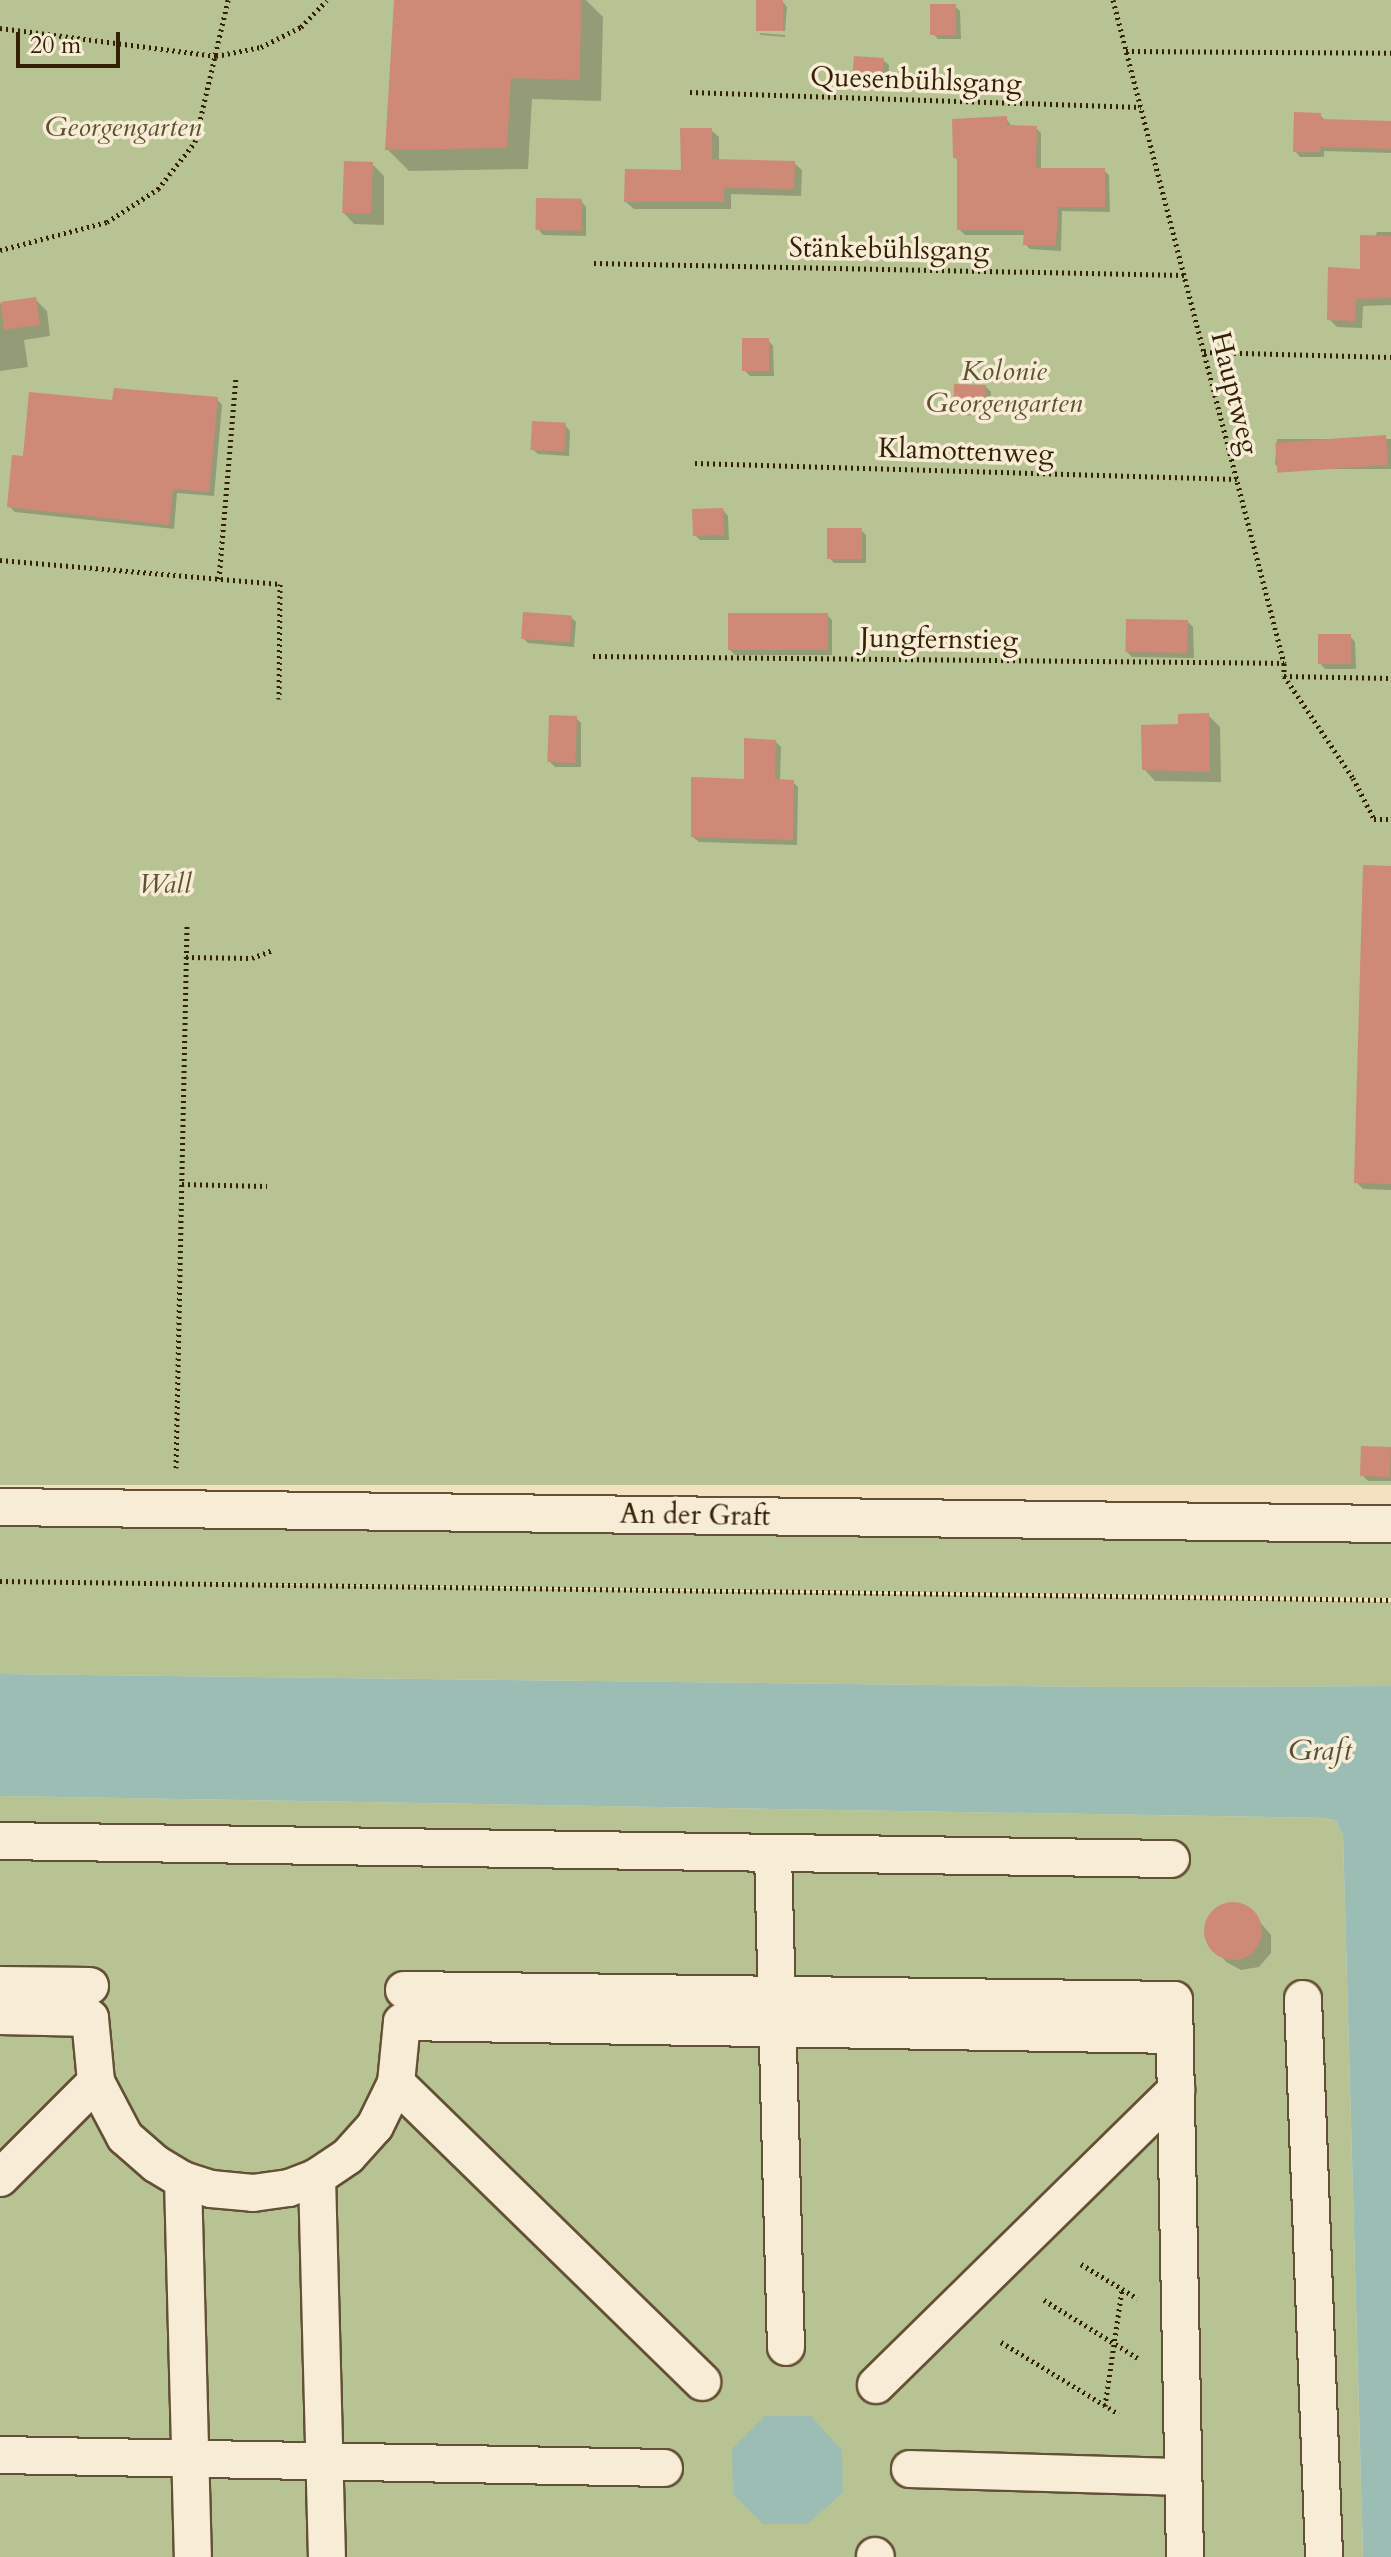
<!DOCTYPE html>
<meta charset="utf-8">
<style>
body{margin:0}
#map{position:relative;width:1391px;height:2557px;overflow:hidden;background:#f3e1bf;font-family:Cardo,serif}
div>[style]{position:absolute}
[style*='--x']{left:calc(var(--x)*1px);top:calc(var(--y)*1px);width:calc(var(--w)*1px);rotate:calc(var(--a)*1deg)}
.green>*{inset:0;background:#b8c394;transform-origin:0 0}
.water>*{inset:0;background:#9bbdb4}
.shadow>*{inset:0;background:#0003}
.building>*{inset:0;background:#ce8977;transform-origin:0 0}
.round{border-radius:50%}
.path>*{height:5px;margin-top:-2.5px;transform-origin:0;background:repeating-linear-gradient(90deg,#342005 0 2px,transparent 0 6px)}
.roads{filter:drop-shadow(2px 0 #645034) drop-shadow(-2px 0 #645034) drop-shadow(0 2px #645034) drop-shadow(0 -2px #645034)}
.street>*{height:36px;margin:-18px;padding:0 18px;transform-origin:18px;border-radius:18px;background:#f7ecd5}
span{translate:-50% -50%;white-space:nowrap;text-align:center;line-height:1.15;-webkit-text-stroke:7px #f7ecd5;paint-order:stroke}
.street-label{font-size:28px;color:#342005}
.park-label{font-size:28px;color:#5c5130;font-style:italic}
.water-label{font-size:30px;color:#534f3a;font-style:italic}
.scale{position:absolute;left:16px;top:32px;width:104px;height:36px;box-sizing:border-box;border:4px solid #342005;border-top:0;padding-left:10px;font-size:24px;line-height:28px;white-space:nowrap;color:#342005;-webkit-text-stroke:6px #f7ecd5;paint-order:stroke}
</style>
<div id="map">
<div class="green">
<i style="left:0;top:0;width:1391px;height:1485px"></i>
<i style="clip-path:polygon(0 1514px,1391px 1533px,1391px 1598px,115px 1582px,1391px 1602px,1391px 1686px,1109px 1687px,0 1674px)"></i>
<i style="clip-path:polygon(0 1796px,1325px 1818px,1336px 1821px,1343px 1836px,1363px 2557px,0 2557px)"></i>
</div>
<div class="water">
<i style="clip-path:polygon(0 1674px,1109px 1687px,1391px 1686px,1391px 2557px,1363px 2557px,1343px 1836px,1336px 1821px,1325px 1818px,0 1796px)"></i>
<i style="clip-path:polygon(765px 2416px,811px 2416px,842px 2450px,843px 2492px,808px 2524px,763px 2524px,733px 2494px,732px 2449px)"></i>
</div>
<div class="shadow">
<i style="clip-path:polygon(396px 0,586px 0,603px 17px,601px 101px,532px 99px,528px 169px,409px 171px,387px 149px)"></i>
<i style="clip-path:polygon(758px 0,782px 1px,787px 7px,785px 31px,756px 30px)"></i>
<i style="clip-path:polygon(955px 6px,960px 11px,961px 39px,938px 39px,933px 34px)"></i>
<i style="clip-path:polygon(759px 33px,785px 35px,785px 37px,761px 35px)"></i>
<i style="clip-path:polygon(883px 60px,889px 65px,888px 90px,860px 89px,854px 83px)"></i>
<i style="clip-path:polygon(1320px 115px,1325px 120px,1391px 123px,1391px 153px,1324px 151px,1324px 157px,1300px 157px,1295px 151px)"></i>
<i style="clip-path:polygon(1006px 118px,1012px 127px,1036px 128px,1041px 133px,1041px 170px,1104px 170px,1109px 175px,1110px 212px,1062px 211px,1061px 251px,1030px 249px,1025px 244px,1025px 235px,965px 235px,959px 229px,959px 161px,955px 158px)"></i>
<i style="clip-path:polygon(711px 130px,719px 137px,719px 161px,794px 163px,802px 170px,801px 196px,731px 194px,731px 209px,634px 209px,626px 202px,683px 172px)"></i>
<i style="clip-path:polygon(372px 164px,384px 176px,384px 225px,354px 224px,343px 212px)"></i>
<i style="clip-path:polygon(581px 201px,586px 207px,586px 236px,543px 235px,538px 229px)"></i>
<i style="clip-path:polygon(1377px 232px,1391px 232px,1391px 305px,1363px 306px,1362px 328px,1337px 327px,1329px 319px,1362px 271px)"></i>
<i style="clip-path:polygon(35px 299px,47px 311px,50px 336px,24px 340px,28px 367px,0 371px,0 304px)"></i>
<i style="clip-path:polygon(768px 340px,773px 346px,774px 376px,750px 376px,745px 371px)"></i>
<i style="clip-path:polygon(986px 387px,991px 392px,990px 416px,961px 415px,956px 410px)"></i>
<i style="clip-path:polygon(217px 399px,222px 405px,214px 496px,177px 493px,174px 529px,15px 512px,10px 507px,25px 459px,114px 402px)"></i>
<i style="clip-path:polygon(565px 425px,570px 431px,569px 456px,538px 454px,532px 449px)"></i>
<i style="clip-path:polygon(1277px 439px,1391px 439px,1391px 469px,1280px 469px,1275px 464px)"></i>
<i style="clip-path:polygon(723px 510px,728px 516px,729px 540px,700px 540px,695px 535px)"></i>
<i style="clip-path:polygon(861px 530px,866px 535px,866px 563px,834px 563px,829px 558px)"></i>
<i style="clip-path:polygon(827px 615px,832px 620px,832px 655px,735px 655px,730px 650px)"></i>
<i style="clip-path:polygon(571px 617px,576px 622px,574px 647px,528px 643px,523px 638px)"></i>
<i style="clip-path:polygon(1188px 622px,1193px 627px,1194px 658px,1132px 657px,1127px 652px)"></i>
<i style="clip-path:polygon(1350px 636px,1355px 642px,1356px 669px,1325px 669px,1320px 663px)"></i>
<i style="clip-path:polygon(1208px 715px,1220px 727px,1221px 782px,1155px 781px,1144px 769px,1180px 726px)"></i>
<i style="clip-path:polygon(576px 718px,581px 723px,581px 767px,555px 767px,550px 762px)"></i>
<i style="clip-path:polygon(776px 742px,781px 747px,780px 781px,793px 782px,798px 787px,797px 845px,699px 842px,693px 837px,746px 781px)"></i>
<i style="clip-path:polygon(1391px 868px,1391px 1190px,1363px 1189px,1356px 1182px)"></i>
<i style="clip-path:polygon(1391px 1449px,1391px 1481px,1368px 1481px,1362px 1475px)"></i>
<i style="clip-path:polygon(1238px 1904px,1247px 1907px,1271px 1935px,1271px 1953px,1259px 1967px,1241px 1970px,1226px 1962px,1209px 1942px,1206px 1926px,1221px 1906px)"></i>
</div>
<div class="building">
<i style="clip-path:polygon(394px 0,581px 0,580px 80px,511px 78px,507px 148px,385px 150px)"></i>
<i style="left:756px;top:0;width:27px;height:31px"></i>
<i style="left:930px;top:4px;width:26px;height:31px"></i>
<i style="left:854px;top:56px;width:30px;height:28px;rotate:4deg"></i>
<i style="clip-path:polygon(1294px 112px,1321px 113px,1321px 119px,1391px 121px,1391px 149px,1320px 147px,1320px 152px,1293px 152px)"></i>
<i style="clip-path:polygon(1007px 116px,1007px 125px,1037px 126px,1036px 168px,1105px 168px,1105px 207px,1058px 207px,1056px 246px,1023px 245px,1024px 230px,957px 230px,957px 158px,953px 158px,952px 119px)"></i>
<i style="clip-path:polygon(680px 128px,712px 128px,712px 159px,795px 161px,794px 189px,724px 188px,724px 202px,624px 202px,625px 169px,681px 170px)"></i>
<i style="left:344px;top:161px;width:29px;height:52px;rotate:2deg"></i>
<i style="left:536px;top:198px;width:46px;height:32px;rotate:1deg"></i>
<i style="clip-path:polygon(1360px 235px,1391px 236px,1391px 298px,1356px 299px,1355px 321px,1327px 320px,1328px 267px,1360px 269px)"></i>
<i style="left:36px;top:297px;width:28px;height:36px;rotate:82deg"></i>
<i style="left:769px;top:338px;width:33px;height:27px;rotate:90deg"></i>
<i style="left:954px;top:384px;width:32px;height:26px;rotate:2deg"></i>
<i style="clip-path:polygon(114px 388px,218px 397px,209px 492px,173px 489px,169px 525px,7px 507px,12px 455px,23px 456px,29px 392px,112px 400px)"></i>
<i style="left:532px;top:421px;width:34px;height:29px;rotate:3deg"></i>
<i style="left:1386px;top:435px;width:30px;height:111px;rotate:86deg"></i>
<i style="left:723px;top:508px;width:27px;height:31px;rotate:88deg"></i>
<i style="left:827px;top:528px;width:35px;height:31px"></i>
<i style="left:523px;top:612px;width:49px;height:27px;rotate:4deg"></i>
<i style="left:828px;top:613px;width:37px;height:100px;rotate:90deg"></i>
<i style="left:1126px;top:619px;width:62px;height:33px;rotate:1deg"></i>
<i style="left:1351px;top:634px;width:30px;height:33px;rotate:90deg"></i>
<i style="clip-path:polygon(1209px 713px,1210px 772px,1142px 770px,1141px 725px,1178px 724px,1178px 714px)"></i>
<i style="left:549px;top:715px;width:28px;height:47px;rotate:2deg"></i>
<i style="clip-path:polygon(744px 738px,776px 740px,775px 779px,794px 780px,793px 840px,691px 837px,691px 777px,744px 779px)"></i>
<i style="clip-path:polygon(1363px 865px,1391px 866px,1391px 1184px,1354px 1183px)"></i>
<i style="left:1361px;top:1446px;width:30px;height:30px;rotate:2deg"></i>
<i class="round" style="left:1204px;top:1902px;width:58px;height:58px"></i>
</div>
<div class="path">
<i style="--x:1113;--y:0;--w:685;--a:75.54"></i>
<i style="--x:1284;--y:663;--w:13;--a:90"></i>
<i style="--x:1284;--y:676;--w:123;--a:55.9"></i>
<i style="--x:1353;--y:778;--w:46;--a:62.9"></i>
<i style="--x:1374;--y:819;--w:17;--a:0"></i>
<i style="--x:0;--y:28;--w:218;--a:7.4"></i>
<i style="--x:216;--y:56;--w:46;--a:-11.3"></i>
<i style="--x:261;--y:47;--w:45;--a:-26.6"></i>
<i style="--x:301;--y:27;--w:37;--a:-46"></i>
<i style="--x:1126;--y:51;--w:265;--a:0.4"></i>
<i style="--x:690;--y:92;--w:451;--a:1.9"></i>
<i style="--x:0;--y:250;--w:111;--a:-14.7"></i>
<i style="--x:107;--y:222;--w:61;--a:-32.9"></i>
<i style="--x:158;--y:189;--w:60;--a:-51.8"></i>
<i style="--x:195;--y:142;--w:146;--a:-76.9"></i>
<i style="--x:594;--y:263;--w:590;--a:1.17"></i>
<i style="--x:1204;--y:352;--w:187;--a:1.5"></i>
<i style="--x:695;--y:463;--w:542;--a:1.69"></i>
<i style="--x:0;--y:560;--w:281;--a:4.9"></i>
<i style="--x:280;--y:584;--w:115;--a:90.5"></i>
<i style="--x:219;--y:579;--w:203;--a:-85.2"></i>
<i style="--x:593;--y:656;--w:691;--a:0.58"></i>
<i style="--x:1284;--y:676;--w:107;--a:1.1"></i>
<i style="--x:186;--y:957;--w:66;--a:0.9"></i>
<i style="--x:252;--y:958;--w:22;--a:-21"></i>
<i style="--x:182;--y:1184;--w:85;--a:1.3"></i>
<i style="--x:176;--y:1468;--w:543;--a:-88.84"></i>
<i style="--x:0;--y:1581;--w:1391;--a:0.78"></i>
<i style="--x:1081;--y:2264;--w:66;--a:31.3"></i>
<i style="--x:1044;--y:2300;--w:110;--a:31.7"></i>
<i style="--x:1001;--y:2342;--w:138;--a:31.4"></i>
<i style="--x:1105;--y:2406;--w:118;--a:-81.7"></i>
</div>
<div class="roads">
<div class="street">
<i style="--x:0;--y:1507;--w:1391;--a:0.7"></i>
<i style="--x:0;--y:1841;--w:1171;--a:0.88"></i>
<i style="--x:773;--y:1853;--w:494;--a:88.5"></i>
<i style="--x:0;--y:1985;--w:90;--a:0.6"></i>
<i style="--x:404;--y:1990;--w:770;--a:0.74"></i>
<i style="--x:1174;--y:2000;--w:557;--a:88.87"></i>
<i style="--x:1303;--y:1999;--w:558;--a:87.84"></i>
<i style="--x:0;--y:2016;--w:90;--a:1.3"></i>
<i style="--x:90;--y:2018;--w:64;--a:84.6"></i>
<i style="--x:96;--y:2082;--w:62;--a:62.2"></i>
<i style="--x:125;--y:2137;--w:41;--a:41.1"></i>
<i style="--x:156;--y:2164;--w:31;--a:31"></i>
<i style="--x:183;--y:2180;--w:29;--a:18"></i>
<i style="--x:211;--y:2189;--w:42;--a:5.4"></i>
<i style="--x:253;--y:2193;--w:36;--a:-8"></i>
<i style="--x:289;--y:2188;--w:30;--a:-21"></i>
<i style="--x:317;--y:2177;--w:37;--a:-34"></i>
<i style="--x:348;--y:2156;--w:40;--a:-48"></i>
<i style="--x:375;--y:2126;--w:48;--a:-64"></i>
<i style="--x:396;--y:2083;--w:61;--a:-84.4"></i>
<i style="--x:402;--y:2022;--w:773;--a:0.96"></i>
<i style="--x:396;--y:2083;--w:428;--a:44.3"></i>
<i style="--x:317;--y:2177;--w:380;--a:88.5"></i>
<i style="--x:0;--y:2178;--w:136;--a:-45"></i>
<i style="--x:183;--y:2180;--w:377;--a:88.5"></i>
<i style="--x:876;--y:2385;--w:421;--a:-44.5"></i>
<i style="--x:0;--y:2455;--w:664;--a:1.12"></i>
<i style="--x:910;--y:2469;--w:273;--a:1.7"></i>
<i style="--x:875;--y:2556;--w:1;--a:45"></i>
</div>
</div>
<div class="street-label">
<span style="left:916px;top:80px;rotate:2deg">Quesenbühlsgang</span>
<span style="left:889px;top:249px;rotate:1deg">Stänkebühlsgang</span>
<span style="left:1235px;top:393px;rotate:76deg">Hauptweg</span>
<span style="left:966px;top:451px;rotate:2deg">Klamottenweg</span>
<span style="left:939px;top:639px;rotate:1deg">Jungfernstieg</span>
<span style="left:695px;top:1515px;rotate:1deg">An der Graft</span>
</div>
<div class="park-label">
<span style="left:123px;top:127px">Georgengarten</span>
<span style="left:1004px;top:387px">Kolonie<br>Georgengarten</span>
<span style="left:165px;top:884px">Wall</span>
</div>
<div class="water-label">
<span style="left:1320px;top:1751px">Graft</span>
</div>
<div class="scale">20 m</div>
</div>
